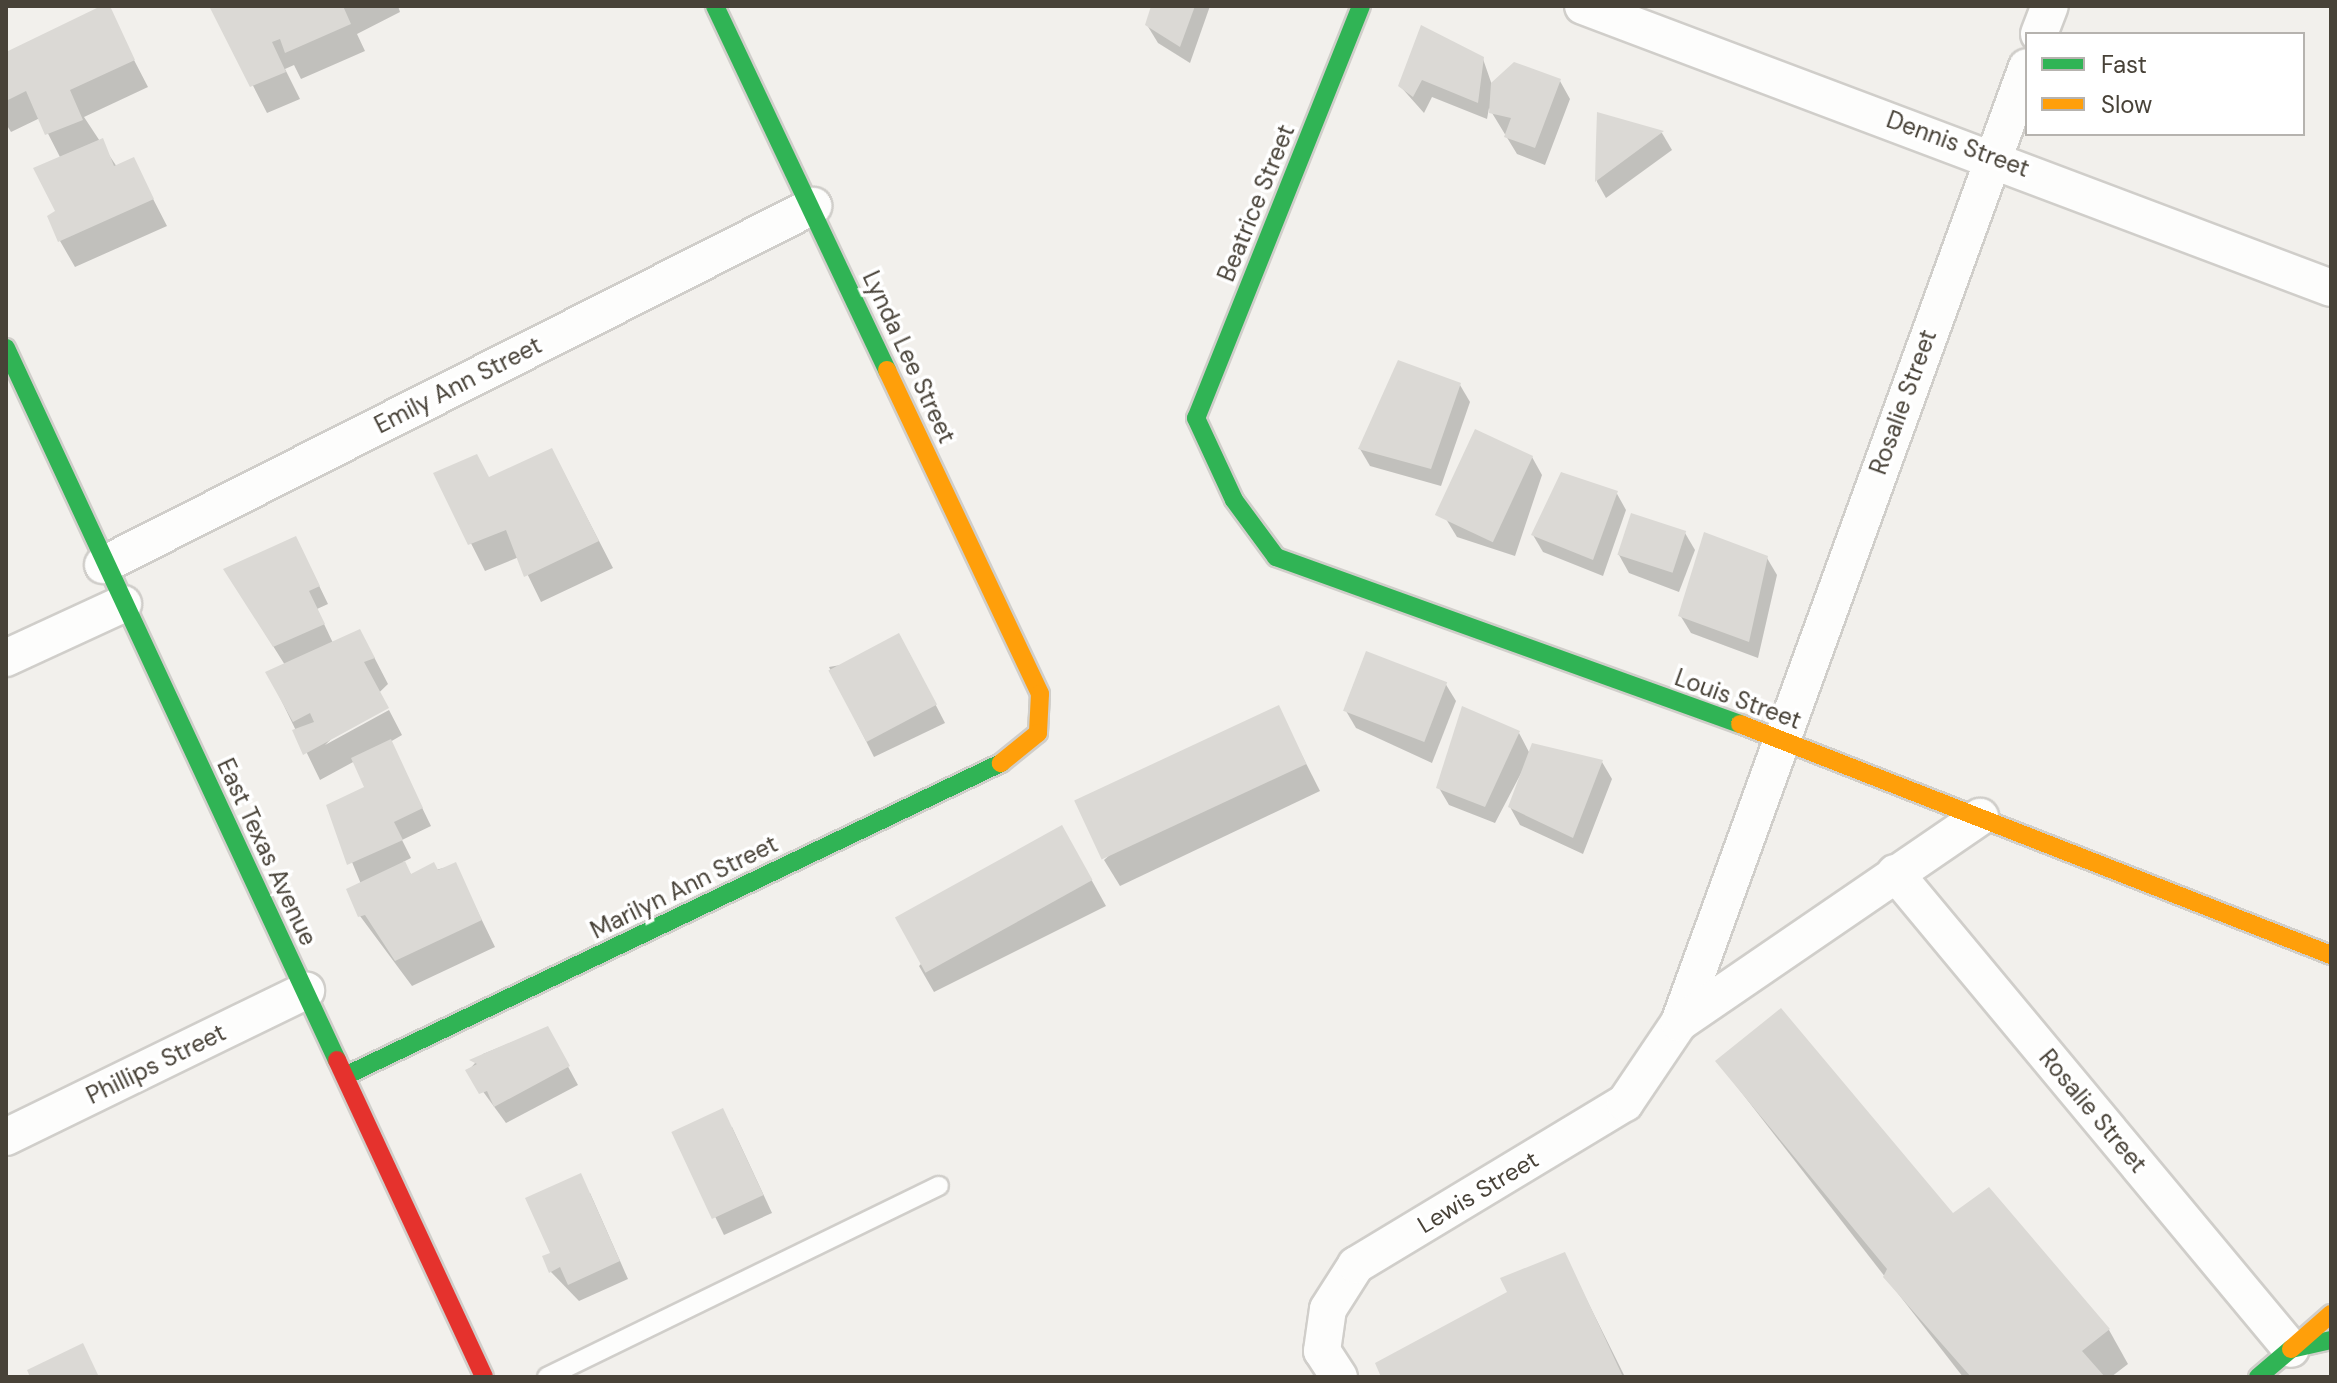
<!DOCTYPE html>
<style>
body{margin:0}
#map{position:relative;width:2337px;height:1383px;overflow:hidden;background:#f2f0ec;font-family:"DM Sans",sans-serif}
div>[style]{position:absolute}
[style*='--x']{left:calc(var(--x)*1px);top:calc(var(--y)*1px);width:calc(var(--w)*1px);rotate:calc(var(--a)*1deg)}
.shadow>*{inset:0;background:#0003}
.building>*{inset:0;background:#dbd9d5;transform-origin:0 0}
.roads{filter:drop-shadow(2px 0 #d0ceca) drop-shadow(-2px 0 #d0ceca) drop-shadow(0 2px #d0ceca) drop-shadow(0 -2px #d0ceca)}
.lane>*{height:18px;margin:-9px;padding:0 9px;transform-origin:9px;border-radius:9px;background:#fdfdfc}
.street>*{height:36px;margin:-18px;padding:0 18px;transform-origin:18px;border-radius:18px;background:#fdfdfc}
.fast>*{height:18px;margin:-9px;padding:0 9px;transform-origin:9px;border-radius:9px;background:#30b455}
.slow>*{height:18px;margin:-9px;padding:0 9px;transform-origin:9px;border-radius:9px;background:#ff9f0a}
.jam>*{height:18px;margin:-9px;padding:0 9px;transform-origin:9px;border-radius:9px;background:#e5322d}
span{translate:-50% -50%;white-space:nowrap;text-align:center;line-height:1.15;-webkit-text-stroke:7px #fff;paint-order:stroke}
.street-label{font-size:24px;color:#484238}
.frame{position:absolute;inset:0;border:8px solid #484238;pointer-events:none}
.legend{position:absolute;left:2025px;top:32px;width:280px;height:104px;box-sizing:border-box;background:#fff;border:2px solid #b6b3af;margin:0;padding:10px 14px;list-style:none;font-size:24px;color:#484238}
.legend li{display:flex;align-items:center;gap:16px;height:40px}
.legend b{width:40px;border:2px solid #b6b3af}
</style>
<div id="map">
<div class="shadow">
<i style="clip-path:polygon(106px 6px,148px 87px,84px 117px,117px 167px,133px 160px,167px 226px,75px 267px,60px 241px,61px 159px,40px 118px,11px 132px,6px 124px,6px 54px)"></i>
<i style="clip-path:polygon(212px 6px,398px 6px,400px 12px,357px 34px,365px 51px,301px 79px,294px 65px,285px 69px,300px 99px,267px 113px)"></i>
<i style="clip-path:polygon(1153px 6px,1210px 6px,1190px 63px,1158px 43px,1147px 25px)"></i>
<i style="clip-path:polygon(1483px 59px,1492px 85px,1560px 81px,1570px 99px,1545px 165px,1517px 154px,1489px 108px,1487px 119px,1432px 97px,1424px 113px,1400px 86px)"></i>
<i style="clip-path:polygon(1599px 115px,1662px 133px,1672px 150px,1606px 198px,1597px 182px)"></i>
<i style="clip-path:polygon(1460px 385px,1470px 402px,1441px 486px,1370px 466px,1360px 449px)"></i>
<i style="clip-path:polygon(552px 450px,613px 568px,541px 602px,519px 557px,485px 571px,436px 474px,489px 480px)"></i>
<i style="clip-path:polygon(1532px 457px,1542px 475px,1515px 556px,1457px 537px,1446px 519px)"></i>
<i style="clip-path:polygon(1616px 492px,1626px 510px,1603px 576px,1543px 552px,1533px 535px)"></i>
<i style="clip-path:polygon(1685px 533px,1695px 550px,1679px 592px,1629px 573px,1619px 555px)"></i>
<i style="clip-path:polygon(296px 538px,328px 604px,317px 609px,333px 643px,374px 657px,388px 684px,325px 745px,389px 710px,402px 735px,390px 742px,431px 826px,402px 840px,411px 858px,403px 862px,412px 876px,455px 865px,495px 947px,412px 986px,360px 916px,349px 890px,361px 884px,329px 806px,367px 788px,355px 761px,320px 780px,268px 673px,285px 665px,236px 587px)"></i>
<i style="clip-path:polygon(1767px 558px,1777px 575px,1758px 658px,1691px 633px,1680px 615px)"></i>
<i style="clip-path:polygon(909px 653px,945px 723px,874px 757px,829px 667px)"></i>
<i style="clip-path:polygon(1445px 683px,1456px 701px,1432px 763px,1356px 728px,1346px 711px)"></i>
<i style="clip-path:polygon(1278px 708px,1320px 791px,1120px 886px,1104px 860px)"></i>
<i style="clip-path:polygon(1519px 733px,1530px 754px,1602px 762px,1612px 779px,1583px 854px,1520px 825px,1510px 807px,1528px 760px,1495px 823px,1449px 805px,1439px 788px)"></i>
<i style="clip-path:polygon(1062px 827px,1106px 906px,934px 992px,919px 966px)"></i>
<i style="clip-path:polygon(547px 1028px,578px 1085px,506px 1123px,468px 1071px,483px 1054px)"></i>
<i style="clip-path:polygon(1717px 1061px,1952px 1215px,2109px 1330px,2128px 1364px,2111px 1377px,1963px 1377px)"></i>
<i style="clip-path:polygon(732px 1127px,772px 1213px,724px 1235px,674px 1132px)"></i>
<i style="clip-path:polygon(590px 1193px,628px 1279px,579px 1301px,551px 1272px,553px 1254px)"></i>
<i style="clip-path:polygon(1564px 1254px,1625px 1377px,1383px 1377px,1510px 1293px)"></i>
</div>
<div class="building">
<i style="clip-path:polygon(101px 6px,110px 6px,135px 60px,70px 90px,83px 120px,45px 135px,26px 91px,6px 101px,6px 52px)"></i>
<i style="clip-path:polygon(209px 6px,343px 6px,351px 24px,285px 53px,280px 39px,272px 42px,286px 72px,250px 87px)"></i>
<i style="clip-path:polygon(1151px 6px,1195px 6px,1180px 47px,1145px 25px)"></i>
<i style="clip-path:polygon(1421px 25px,1484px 57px,1478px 103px,1422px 80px,1413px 97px,1398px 86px)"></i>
<i style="clip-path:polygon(1514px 62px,1561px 79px,1535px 148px,1504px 137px,1511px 118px,1489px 113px,1491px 83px)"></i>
<i style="clip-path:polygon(1597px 112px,1664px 131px,1595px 182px,1596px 141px)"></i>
<i style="clip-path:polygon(103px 138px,114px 166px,134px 157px,154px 199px,58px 242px,47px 216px,55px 211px,33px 168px)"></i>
<i style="clip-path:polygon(1398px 360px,1461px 383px,1431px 469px,1358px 449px)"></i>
<i style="left:1475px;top:429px;width:64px;height:95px;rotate:25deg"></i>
<i style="clip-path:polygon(552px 448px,599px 541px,524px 577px,506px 530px,468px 545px,433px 473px,477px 454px,489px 477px)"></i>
<i style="clip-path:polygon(1561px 472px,1618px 491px,1593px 560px,1531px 535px)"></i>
<i style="left:1631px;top:513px;width:58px;height:44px;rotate:18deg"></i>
<i style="clip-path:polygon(1704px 532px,1768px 556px,1749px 642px,1678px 616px)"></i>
<i style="clip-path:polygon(296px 536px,320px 586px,309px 591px,325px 624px,273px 647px,223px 569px)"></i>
<i style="clip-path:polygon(360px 629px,375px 658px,364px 662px,389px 708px,303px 755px,292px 730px,314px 722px,310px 713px,293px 722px,265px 672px)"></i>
<i style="left:899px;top:633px;width:81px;height:80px;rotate:62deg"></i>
<i style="left:1366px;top:651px;width:87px;height:64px;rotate:21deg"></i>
<i style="left:1279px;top:705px;width:65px;height:226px;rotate:65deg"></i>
<i style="clip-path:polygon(1462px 706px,1520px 731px,1485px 807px,1436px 788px)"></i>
<i style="clip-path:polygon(391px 739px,423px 808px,394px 822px,403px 840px,347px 865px,326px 805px,364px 787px,351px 758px)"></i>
<i style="clip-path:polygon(1532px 743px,1603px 760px,1573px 838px,1508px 807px)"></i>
<i style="left:1062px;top:825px;width:63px;height:191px;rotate:61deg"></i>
<i style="clip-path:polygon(405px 861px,411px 874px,434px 862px,438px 870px,456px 862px,482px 920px,395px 961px,365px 915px,358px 917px,346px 889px)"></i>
<i style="clip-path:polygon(1781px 1008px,1953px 1213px,1989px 1187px,2110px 1329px,2082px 1351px,2105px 1377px,1971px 1377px,1883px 1277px,1887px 1269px,1715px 1061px)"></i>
<i style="clip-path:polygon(548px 1026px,570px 1066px,494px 1107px,487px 1091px,479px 1094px,465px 1070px,477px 1064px,469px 1060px)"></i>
<i style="left:723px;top:1108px;width:96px;height:57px;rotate:65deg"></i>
<i style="clip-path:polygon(581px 1173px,620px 1261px,568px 1285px,560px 1267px,549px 1273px,542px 1256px,550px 1253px,525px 1198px)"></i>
<i style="clip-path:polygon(1565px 1252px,1623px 1377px,1381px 1377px,1375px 1363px,1507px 1292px,1500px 1278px)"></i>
<i style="clip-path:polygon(83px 1343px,99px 1377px,30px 1377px,27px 1370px)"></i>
</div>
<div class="roads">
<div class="lane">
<i style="--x:547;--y:1377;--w:436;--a:-26"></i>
</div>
<div class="street">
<i style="--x:1583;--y:6;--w:799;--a:20.66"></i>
<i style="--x:2039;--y:34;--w:30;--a:-69"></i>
<i style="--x:103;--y:565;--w:796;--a:-26.82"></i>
<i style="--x:6;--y:658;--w:129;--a:-24.8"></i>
<i style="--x:1895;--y:873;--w:619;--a:50.24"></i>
<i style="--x:1679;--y:1023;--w:1017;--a:-70"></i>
<i style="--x:6;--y:1137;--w:334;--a:-26"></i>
<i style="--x:1339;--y:1377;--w:31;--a:-123"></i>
<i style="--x:1322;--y:1351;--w:42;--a:-81.9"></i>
<i style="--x:1328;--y:1309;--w:52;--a:-57.5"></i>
<i style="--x:1356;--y:1265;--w:314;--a:-31.1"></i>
<i style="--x:1625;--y:1103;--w:97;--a:-56"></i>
<i style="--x:1679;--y:1023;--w:365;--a:-34.4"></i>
</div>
<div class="fast">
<i style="--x:715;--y:6;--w:403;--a:64.7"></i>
<i style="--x:1361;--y:6;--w:444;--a:111.8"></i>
<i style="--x:1196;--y:418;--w:90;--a:65.1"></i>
<i style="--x:1234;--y:500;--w:71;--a:53.6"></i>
<i style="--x:1276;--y:557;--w:493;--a:19.8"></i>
<i style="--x:6;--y:348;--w:785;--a:65.07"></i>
<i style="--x:345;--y:1076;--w:727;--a:-25.51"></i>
<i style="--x:2258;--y:1377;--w:43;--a:-40.3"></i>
<i style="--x:2291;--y:1349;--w:41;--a:-12.7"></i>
</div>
<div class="slow">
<i style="--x:887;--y:370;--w:358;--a:64.7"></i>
<i style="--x:1040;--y:694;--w:39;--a:93"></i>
<i style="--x:1038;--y:733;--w:48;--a:141"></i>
<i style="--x:1740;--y:724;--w:635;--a:21.35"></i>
<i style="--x:2291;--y:1349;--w:53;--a:-41.2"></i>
</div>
<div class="jam">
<i style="--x:337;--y:1060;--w:349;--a:65.1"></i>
</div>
</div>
<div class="street-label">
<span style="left:1958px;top:144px;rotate:20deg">Dennis Street</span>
<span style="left:1256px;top:203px;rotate:-68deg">Beatrice Street</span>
<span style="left:909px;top:357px;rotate:65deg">Lynda Lee Street</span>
<span style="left:458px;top:385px;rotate:-27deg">Emily Ann Street</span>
<span style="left:1903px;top:402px;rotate:-70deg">Rosalie Street</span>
<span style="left:1738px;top:699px;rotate:20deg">Louis Street</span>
<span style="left:267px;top:852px;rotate:65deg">East Texas Avenue</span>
<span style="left:684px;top:887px;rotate:-26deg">Marilyn Ann Street</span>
<span style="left:156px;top:1064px;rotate:-26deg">Phillips Street</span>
<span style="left:2093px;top:1111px;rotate:50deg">Rosalie Street</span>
<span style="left:1478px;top:1192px;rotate:-31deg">Lewis Street</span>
</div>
<div class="frame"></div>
<ul class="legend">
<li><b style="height:10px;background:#30b455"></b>Fast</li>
<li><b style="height:10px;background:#ff9f0a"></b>Slow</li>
</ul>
</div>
